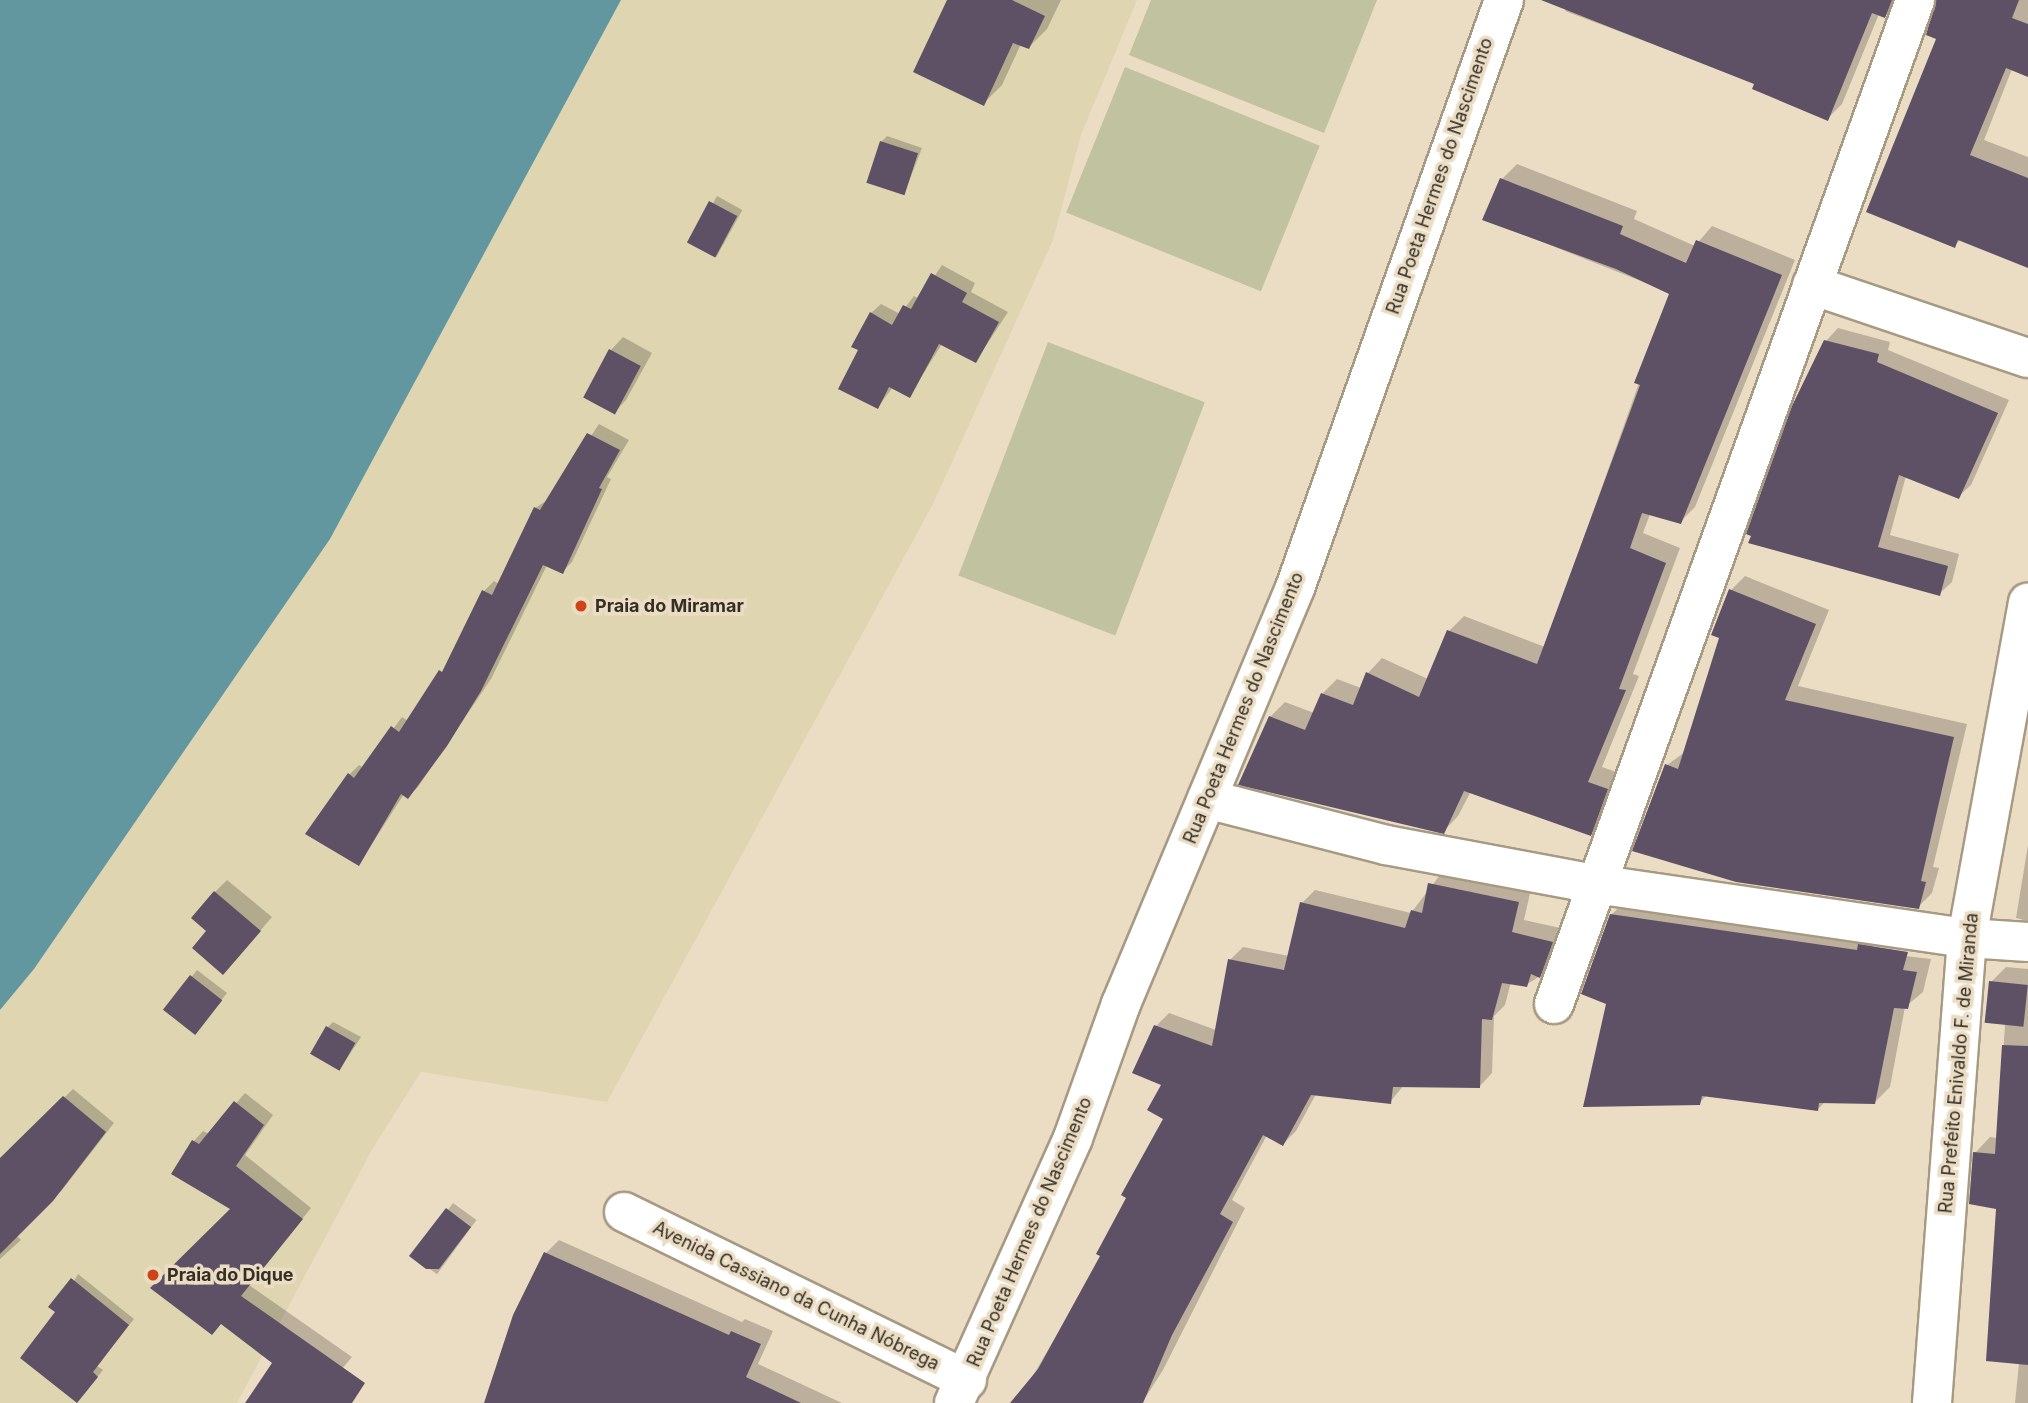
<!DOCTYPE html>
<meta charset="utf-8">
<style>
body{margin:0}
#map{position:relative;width:2028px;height:1403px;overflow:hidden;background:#ebddc4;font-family:Inter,sans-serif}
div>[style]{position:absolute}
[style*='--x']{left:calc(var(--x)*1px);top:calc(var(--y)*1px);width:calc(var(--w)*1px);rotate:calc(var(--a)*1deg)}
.green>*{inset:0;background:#c0c2a0;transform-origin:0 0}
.sand>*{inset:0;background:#dfd5b0}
.water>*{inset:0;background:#6397a0}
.shadow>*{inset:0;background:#0003;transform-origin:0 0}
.building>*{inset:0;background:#5e5166;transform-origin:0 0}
.roads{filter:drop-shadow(2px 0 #a79982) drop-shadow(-2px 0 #a79982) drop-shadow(0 2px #a79982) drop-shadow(0 -2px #a79982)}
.minor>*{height:38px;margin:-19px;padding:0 19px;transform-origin:19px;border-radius:19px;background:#fff}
.dots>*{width:19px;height:19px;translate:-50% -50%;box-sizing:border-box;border:4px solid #ebddc4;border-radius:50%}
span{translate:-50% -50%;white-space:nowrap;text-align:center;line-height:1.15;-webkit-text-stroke:7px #ebddc4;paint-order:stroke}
.street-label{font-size:18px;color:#342e25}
.poi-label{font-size:18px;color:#342e25;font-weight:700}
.left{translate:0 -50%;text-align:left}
</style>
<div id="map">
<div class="green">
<i style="clip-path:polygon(1151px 0,1377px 0,1324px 133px,1129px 55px)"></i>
<i style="left:1125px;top:67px;width:210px;height:157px;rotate:22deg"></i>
<i style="left:1048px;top:342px;width:168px;height:250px;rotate:21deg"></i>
</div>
<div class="sand">
<i style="clip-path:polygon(621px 0,1137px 0,1081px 135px,1053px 240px,933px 504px,607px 1102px,421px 1072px,373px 1148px,237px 1403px,0 1403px,0 1010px,34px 969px,330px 539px)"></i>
</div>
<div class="water">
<i style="clip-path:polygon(0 0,621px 0,330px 539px,34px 969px,0 1010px)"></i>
</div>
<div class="shadow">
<i style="clip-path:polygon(949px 0,1061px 0,1047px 29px,1029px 47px,1021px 44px,1002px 85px,984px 103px)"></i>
<i style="clip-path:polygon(1569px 0,1900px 0,1885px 16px,1879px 14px,1842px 104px,1827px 119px,1756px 83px,1565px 11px)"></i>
<i style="clip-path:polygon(1937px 0,2028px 0,2028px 76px,2012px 69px,1984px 140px,2028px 157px,2028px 266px,1961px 239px,1954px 246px)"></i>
<i style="clip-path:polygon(887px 136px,922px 148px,904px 194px,881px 142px)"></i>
<i style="clip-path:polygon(1517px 164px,1637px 211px,1634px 219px,1695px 246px,1712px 226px,1795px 260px,1695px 507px,1680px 522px,1650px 514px,1643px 533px,1680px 548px,1633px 674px,1639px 676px,1602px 767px,1622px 774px,1606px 819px,1591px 834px,1471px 791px,1458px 816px,1443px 832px,1270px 717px,1285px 702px,1314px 713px,1322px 694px,1337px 679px,1361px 688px,1368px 673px,1382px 658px,1428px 679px,1449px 631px,1464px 616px,1545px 647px,1671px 293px,1484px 219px,1502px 179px)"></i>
<i style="left:717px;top:196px;width:29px;height:54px;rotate:29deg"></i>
<i style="clip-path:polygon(942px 265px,975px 283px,971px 292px,1008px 312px,976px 361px,942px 344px,909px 396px,893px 387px,878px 407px,860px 350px,871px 313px,881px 304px,900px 314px,914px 296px,919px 299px)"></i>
<i style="clip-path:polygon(1838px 328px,1890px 342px,1888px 350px,2009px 400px,1971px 485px,1958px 497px,1906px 476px,1890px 535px,1959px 554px,1952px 582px,1939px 594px,1750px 542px,1826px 341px)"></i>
<i style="clip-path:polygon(623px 337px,652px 353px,626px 400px,614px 413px,585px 396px,611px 350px)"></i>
<i style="clip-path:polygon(599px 424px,629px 440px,607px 477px,611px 479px,572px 562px,562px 572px,547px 565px,491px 679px,418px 787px,408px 797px,404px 794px,359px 864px,349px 775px,359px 765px,364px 768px,402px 717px,408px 721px,449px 662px,484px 591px,494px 581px,499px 584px,535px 508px,549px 499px)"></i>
<i style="clip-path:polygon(1745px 576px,1829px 610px,1798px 686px,1967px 724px,1933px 867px,1939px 868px,1932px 893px,1918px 907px,1667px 765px,1685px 752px,1721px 637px,1731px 590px)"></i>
<i style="clip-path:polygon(2028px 845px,2028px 921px,2016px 918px)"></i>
<i style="clip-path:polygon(1443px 871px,1531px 889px,1524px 920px,1565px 929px,1553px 963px,1540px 976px,1526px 985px,1511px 982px,1505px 1005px,1494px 1016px,1492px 1073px,1479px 1087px,1404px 1085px,1390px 1102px,1316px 1094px,1296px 1131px,1283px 1144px,1267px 1135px,1232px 1200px,1245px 1208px,1163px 1370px,1142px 1403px,1017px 1403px,1103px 1256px,1166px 1118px,1156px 1026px,1169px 1013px,1216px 1030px,1230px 960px,1243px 947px,1289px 956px,1302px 903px,1315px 890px,1411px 913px)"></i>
<i style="clip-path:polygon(227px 880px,272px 917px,235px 960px,208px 931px,215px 892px)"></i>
<i style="clip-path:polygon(1627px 900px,1872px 935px,1871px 952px,1931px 959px,1923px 992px,1905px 1007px,1890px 1087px,1874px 1103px,1826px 1101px,1818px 1109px,1707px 1095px,1699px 1103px,1608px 1003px,1611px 915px)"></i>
<i style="clip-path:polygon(2006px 967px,2028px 969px,2028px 1403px,2015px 1403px,2019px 1363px,1997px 1207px,1975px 1153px,1990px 1137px,1998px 1138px,2005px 1024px,1991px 982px)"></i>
<i style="clip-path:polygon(197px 970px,227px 993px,201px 1026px,166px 1009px)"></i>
<i style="clip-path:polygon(333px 1022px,361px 1037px,340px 1069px,328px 1027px)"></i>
<i style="clip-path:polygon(73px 1089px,114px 1123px,62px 1190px,16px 1235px,21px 1240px,0 1259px,0 1161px)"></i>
<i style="clip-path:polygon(245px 1093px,273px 1115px,245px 1155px,311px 1208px,249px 1285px,352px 1357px,313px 1403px,255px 1403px,275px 1363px,222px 1323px,232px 1209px,173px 1173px,194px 1141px,203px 1131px,209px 1134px)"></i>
<i style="left:453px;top:1203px;width:29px;height:67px;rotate:36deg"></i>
<i style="clip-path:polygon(559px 1240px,742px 1322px,745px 1319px,773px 1331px,758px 1364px,842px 1403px,486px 1403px,546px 1253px)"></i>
<i style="clip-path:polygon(78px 1274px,134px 1319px,97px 1366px,103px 1370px,82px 1396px,57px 1312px)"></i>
</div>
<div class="building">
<i style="clip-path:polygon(947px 0,1012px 0,1045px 16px,1029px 49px,1013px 43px,984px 106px,913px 72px)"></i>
<i style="clip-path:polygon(1541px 0,1892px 0,1885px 18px,1872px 13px,1828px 121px,1752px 89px,1754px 84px)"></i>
<i style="clip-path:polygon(1936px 0,2019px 0,2012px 18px,2028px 24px,2028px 77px,2006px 68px,1970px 155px,2028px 178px,2028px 268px,1958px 240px,1955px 248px,1866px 212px,1936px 39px,1926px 35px)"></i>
<i style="left:880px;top:141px;width:40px;height:44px;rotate:18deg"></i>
<i style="clip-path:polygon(1500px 178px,1623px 226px,1620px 234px,1686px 263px,1696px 240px,1782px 275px,1681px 524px,1642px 513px,1630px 548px,1666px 563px,1619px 689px,1626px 690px,1588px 782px,1608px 789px,1591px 836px,1464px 791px,1444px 834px,1238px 785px,1269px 716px,1305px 730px,1321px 693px,1353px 705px,1366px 672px,1419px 697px,1447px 630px,1537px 664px,1640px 385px,1634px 383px,1669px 294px,1616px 269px,1482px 220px)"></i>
<i style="left:709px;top:201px;width:32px;height:47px;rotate:28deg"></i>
<i style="clip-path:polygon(931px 273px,967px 293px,962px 302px,999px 322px,976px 363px,939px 344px,910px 398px,889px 387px,878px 409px,838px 389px,858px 350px,851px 347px,870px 312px,892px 325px,903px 305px,911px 309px)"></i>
<i style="clip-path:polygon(1824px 340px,1879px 354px,1877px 362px,1998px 413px,1959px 499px,1899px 475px,1878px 547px,1948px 566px,1940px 596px,1748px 543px,1751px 536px,1746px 534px,1792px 406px)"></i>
<i style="left:609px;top:349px;width:36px;height:55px;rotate:28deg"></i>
<i style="clip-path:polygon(587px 433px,620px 450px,599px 488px,602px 489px,563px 574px,543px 565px,481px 691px,447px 746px,408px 799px,401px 794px,359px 866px,305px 834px,348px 773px,354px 778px,391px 726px,399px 732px,439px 670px,442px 672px,482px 590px,492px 595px,534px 507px,540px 510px)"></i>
<i style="clip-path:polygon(1729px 589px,1816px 624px,1785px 700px,1954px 737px,1921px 881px,1926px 882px,1919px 909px,1736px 882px,1632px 851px,1665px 764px,1678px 769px,1719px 638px,1711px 635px)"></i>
<i style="clip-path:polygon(1428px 883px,1519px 902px,1512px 932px,1553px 942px,1540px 978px,1531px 974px,1527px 987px,1502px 983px,1492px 1020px,1482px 1019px,1480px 1088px,1393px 1087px,1391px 1104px,1311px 1095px,1283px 1146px,1263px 1135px,1220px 1214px,1233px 1222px,1172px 1335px,1143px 1403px,1010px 1403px,1038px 1369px,1100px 1256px,1096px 1254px,1126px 1198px,1121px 1195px,1163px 1119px,1147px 1110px,1161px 1085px,1132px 1073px,1154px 1025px,1212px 1046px,1228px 959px,1284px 970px,1300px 902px,1405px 928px,1411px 910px,1422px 913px)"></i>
<i style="clip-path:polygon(214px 891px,261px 931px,223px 975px,192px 948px,206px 931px,191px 918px)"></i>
<i style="clip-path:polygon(1610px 914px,1857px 950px,1858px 944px,1908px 952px,1903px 970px,1917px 972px,1908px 1009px,1894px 1008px,1875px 1104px,1819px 1103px,1818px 1111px,1702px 1096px,1700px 1105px,1583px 1107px,1606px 1004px,1581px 994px)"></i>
<i style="left:190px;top:975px;width:41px;height:44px;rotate:38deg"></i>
<i style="left:1989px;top:981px;width:39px;height:42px;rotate:6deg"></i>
<i style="left:326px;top:1026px;width:34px;height:32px;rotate:30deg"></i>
<i style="clip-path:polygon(2002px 1045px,2028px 1046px,2028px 1365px,1986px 1361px,1996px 1209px,1969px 1204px,1973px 1152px,1995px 1154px)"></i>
<i style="clip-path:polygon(63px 1096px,106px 1132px,53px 1201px,0 1254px,0 1158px)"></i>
<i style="clip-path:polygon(234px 1101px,264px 1125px,236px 1166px,303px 1219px,241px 1296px,365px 1383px,352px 1403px,245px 1403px,272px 1363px,221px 1324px,212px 1335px,150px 1288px,230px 1209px,171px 1174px,192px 1140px,199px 1144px)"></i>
<i style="clip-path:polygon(446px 1208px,471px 1227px,439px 1269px,426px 1269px,409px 1256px)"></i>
<i style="clip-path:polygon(544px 1252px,729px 1335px,731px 1331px,761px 1344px,746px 1377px,801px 1403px,484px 1403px,513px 1315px)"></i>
<i style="clip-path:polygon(71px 1278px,129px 1325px,93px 1372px,98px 1377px,77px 1403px,20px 1358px,55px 1312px,48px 1307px)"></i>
</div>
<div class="roads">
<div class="minor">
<i style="--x:1812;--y:285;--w:228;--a:18.7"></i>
<i style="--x:1207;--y:799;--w:185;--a:14.4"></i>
<i style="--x:1386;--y:845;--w:213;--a:10.6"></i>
<i style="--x:1595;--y:884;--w:376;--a:8.3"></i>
<i style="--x:1967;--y:938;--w:61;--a:3.8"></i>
<i style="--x:1554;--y:1004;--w:1067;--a:-70.22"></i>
<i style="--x:624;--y:1212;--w:382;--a:26.1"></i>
<i style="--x:954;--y:1403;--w:290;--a:-65.8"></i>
<i style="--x:1073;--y:1138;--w:142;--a:-70.3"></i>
<i style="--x:1121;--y:1004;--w:451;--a:-67.3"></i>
<i style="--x:1295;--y:588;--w:624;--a:-70.43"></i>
<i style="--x:1932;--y:1403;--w:466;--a:-85.7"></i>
<i style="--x:1967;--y:938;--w:341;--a:-79.7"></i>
</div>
</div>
<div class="dots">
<i style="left:581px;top:606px;background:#cd4516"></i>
<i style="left:153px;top:1275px;background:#cd4516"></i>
</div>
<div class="street-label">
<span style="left:1440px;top:176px;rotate:-71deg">Rua Poeta Hermes do Nascimento</span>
<span style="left:1244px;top:708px;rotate:-68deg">Rua Poeta Hermes do Nascimento</span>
<span style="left:1959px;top:1063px;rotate:-85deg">Rua Prefeito Enivaldo F. de Miranda</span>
<span style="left:1030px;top:1232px;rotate:-67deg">Rua Poeta Hermes do Nascimento</span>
<span style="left:796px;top:1296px;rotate:26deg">Avenida Cassiano da Cunha Nóbrega</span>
</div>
<div class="poi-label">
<span class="left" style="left:595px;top:606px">Praia do Miramar</span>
<span class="left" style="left:167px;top:1275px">Praia do Dique</span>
</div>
</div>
